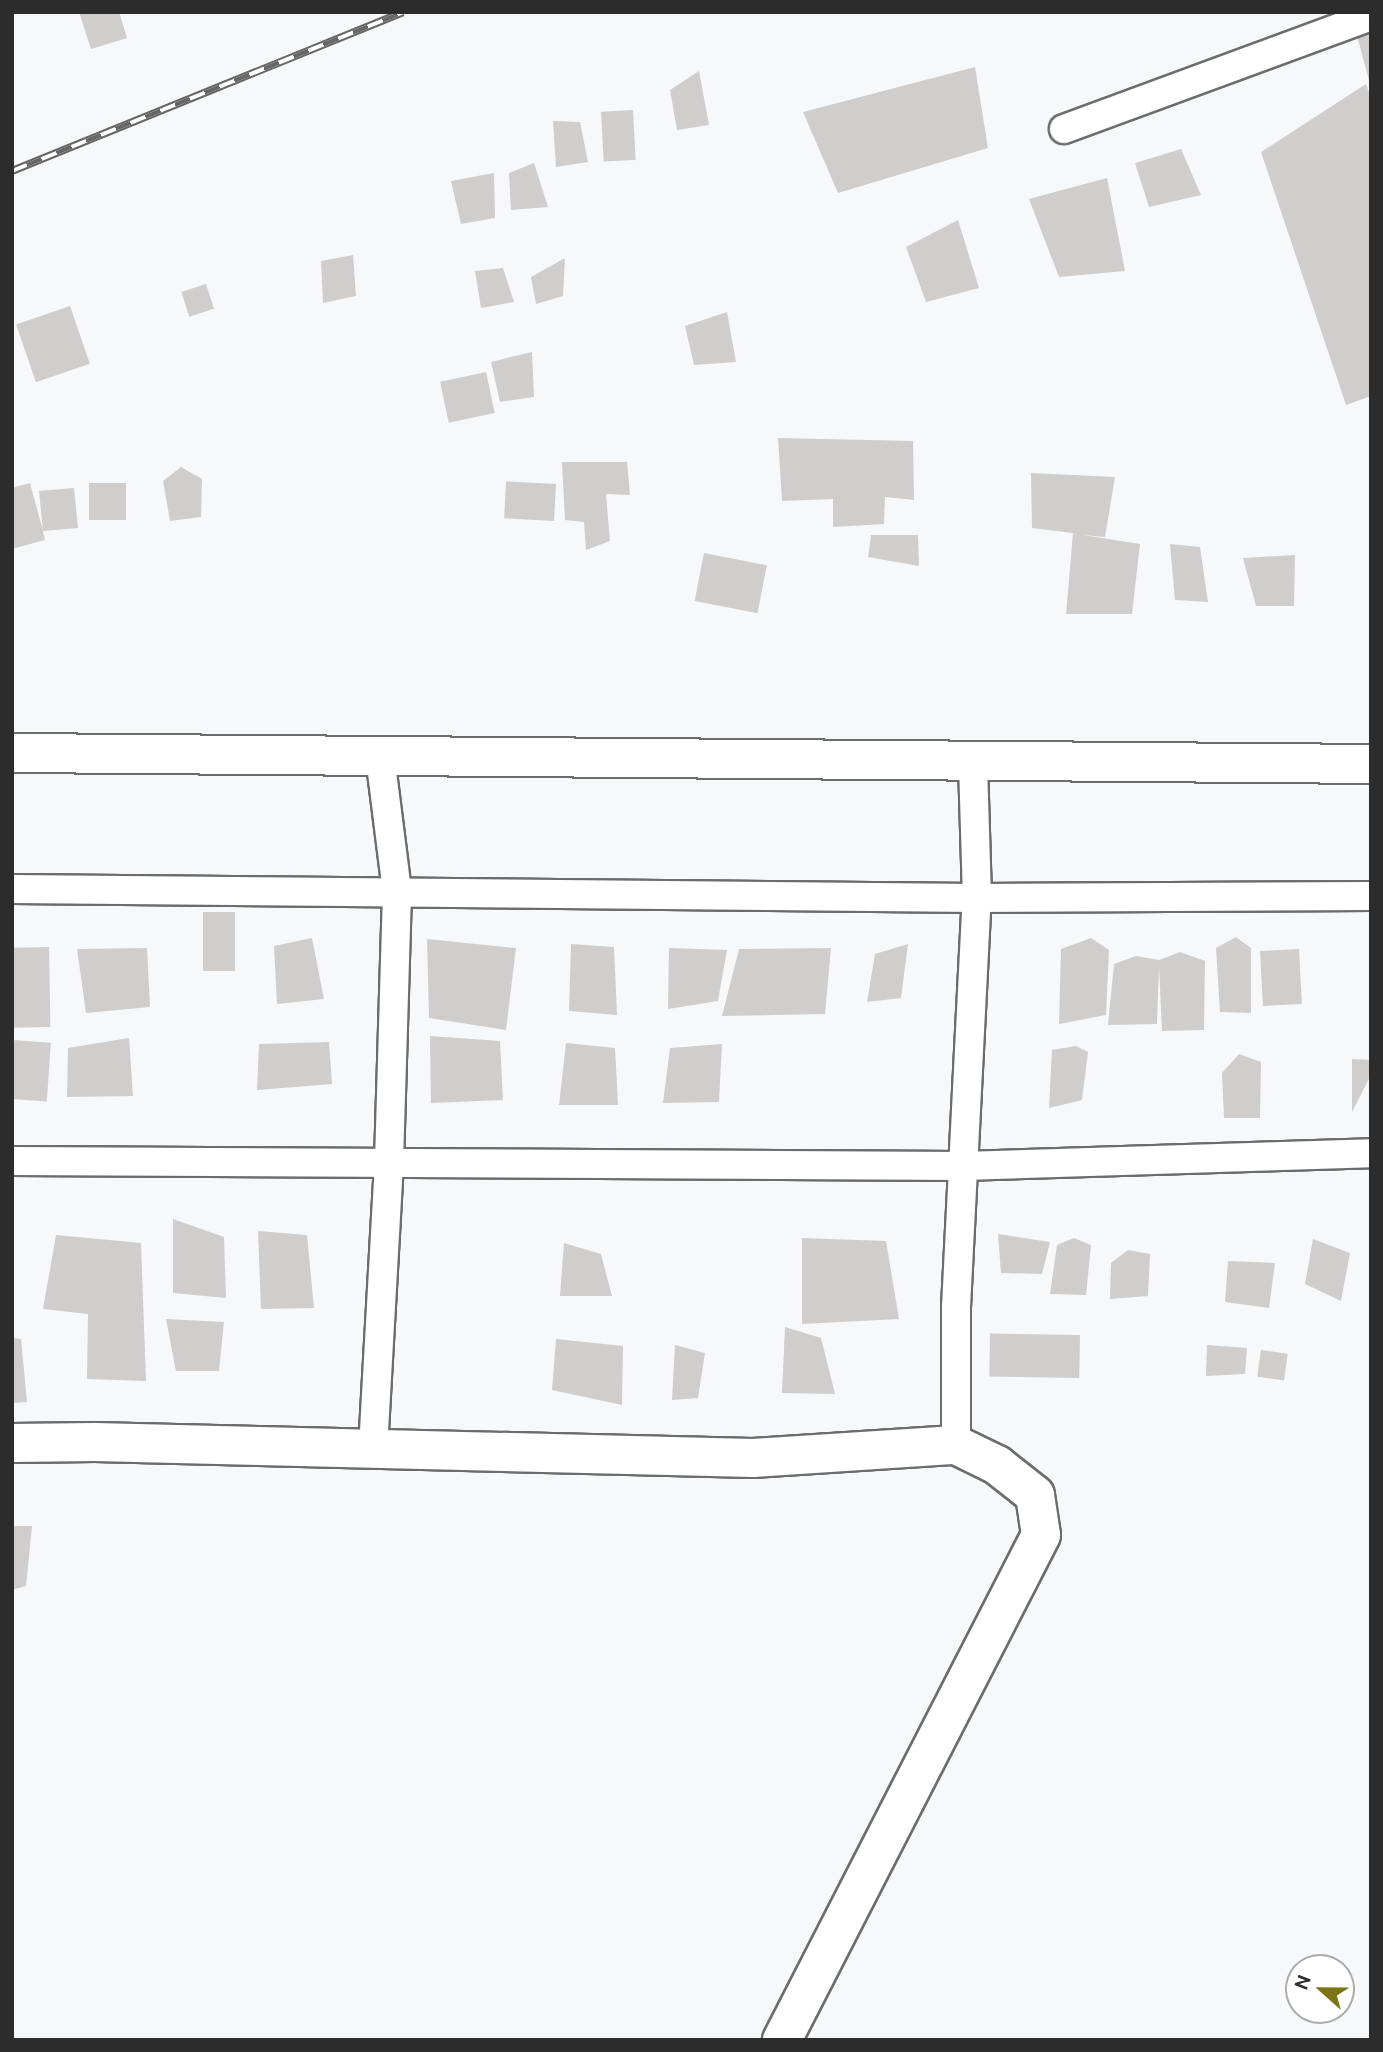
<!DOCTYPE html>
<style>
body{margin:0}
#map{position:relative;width:1383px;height:2052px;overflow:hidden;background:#f6f8f9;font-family:Ubuntu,sans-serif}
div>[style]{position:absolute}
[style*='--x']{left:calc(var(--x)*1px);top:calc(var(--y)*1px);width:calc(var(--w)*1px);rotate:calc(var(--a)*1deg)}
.building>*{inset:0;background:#cfcecd;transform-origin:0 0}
.roads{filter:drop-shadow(2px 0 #6b6c6d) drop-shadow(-2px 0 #6b6c6d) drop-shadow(0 2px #6b6c6d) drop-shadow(0 -2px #6b6c6d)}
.street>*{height:28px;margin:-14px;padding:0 14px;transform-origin:14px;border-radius:14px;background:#fff}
.secondary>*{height:38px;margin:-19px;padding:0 19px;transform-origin:19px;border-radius:19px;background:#fff}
.rail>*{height:8px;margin-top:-4px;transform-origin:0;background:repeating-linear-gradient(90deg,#fff 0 16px,#666667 0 32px);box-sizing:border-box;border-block:2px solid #666667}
span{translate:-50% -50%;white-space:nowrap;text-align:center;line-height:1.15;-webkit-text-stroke:7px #fff;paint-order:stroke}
.frame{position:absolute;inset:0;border:14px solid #2c2c2d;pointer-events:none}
.north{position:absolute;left:1285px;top:1954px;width:70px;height:70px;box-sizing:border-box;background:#fff;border:2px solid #ababab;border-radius:50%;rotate:291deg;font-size:19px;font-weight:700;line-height:28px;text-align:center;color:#2c2c2d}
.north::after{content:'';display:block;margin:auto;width:24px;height:32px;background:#7c7316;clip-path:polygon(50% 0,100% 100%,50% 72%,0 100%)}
</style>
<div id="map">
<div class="building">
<i style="clip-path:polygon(79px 12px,119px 12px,127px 38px,91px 49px)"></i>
<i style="clip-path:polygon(1371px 32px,1371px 84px,1370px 84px,1357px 36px)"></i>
<i style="clip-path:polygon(975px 67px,988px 148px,838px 193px,803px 112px)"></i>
<i style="clip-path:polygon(699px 71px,709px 125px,677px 130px,670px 90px)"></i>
<i style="clip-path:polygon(1366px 84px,1371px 98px,1371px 396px,1346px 405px,1261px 152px)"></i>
<i style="left:633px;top:110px;width:50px;height:32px;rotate:87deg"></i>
<i style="clip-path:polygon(553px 121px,580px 122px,588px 162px,556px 167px)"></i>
<i style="clip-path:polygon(1181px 149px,1201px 195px,1149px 207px,1135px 163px)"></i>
<i style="clip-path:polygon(534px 163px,548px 207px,511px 210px,509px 173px)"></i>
<i style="clip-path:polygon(494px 173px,495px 218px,461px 224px,451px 181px)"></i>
<i style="clip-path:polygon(1107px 178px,1125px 271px,1059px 277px,1029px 199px)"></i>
<i style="clip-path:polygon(958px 220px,979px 288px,926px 302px,906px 247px)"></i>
<i style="clip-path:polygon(353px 255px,356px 296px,323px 303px,321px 261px)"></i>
<i style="clip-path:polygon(565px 258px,563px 296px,536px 304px,531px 277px)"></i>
<i style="clip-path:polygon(503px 268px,514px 302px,481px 308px,475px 271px)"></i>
<i style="left:206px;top:284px;width:26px;height:26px;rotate:72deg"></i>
<i style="left:70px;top:306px;width:61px;height:57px;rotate:71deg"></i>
<i style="clip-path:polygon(727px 312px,736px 362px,694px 365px,685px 326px)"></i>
<i style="clip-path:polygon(532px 352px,534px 397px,500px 402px,491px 362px)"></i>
<i style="left:486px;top:372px;width:42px;height:47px;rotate:78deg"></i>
<i style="clip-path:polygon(778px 438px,913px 441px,914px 500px,885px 497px,884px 524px,833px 527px,833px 499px,782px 501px)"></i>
<i style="clip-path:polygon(562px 462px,627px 462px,630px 495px,606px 494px,610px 541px,586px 550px,584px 522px,565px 520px)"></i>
<i style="clip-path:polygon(181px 467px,202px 479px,201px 517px,170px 521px,163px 481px)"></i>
<i style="clip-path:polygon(1031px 473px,1115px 477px,1105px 537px,1083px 535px,1140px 544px,1132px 614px,1066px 614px,1073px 533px,1032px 528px)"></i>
<i style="clip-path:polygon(30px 483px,43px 531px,39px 491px,74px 488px,78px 528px,43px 531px,45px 540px,12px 549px,12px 488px)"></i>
<i style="left:89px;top:483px;width:37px;height:37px"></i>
<i style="left:556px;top:484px;width:37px;height:50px;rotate:93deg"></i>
<i style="clip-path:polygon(871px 535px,918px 535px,919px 566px,868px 557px)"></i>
<i style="clip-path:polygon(1170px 544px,1200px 547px,1208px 602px,1175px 600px)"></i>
<i style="left:704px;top:553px;width:64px;height:49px;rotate:11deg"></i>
<i style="clip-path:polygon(1295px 555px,1294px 606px,1256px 606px,1243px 558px)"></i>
<i style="left:203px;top:912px;width:32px;height:59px"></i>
<i style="clip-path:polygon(1236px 937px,1251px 948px,1251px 1013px,1220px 1012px,1216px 948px)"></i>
<i style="clip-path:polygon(312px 938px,324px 999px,277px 1004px,274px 946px)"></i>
<i style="clip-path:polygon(1091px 938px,1109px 950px,1106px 1015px,1059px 1024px,1061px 949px)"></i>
<i style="clip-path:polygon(427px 939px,516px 948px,506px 1030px,429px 1018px)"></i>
<i style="clip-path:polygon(571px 944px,614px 947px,617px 1015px,569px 1011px)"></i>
<i style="clip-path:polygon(908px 944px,901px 998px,867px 1002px,875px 954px)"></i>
<i style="left:49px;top:947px;width:80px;height:37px;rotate:89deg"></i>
<i style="clip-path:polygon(147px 948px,150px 1007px,86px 1013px,77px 949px)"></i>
<i style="clip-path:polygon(669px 948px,727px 950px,718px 1001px,668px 1009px)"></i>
<i style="clip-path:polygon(831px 948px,825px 1014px,722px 1016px,739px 949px)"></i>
<i style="left:1299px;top:949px;width:55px;height:39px;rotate:87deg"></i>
<i style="clip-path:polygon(1180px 952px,1205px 961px,1204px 1030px,1162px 1031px,1159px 966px,1157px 1024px,1108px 1025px,1114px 964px,1136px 956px,1159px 960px)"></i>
<i style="clip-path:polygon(430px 1036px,500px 1041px,503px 1100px,431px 1103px)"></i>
<i style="clip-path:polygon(129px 1038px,133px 1096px,67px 1097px,68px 1048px)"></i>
<i style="left:12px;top:1040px;width:39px;height:59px;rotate:4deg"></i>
<i style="clip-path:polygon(329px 1042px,332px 1084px,257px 1090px,259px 1044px)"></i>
<i style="clip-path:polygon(566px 1043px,615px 1048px,618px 1105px,559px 1105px)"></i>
<i style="clip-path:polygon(722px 1044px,719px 1102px,663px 1103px,670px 1048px)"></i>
<i style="clip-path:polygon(1076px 1046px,1088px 1052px,1082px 1100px,1049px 1108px,1052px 1050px)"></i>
<i style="clip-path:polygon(1239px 1054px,1261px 1062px,1260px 1118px,1224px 1118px,1222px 1073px)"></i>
<i style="clip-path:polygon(1352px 1059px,1371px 1060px,1371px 1075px,1352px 1112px)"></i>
<i style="clip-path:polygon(173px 1219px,224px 1237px,226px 1298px,173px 1293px)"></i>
<i style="clip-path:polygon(258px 1231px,307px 1235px,314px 1308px,261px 1309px)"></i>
<i style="clip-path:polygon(998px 1234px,1050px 1242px,1042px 1274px,1001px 1273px)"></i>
<i style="clip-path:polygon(56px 1235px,141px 1243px,146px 1381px,87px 1379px,88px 1314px,43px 1309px)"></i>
<i style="clip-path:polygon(802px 1238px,886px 1241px,899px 1319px,802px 1324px)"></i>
<i style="clip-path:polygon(1074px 1238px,1091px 1245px,1086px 1295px,1050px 1294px,1057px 1245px)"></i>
<i style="clip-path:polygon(1313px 1239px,1350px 1253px,1341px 1301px,1305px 1284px)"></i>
<i style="clip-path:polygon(564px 1243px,601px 1254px,612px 1296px,560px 1296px)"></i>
<i style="clip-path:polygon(1128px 1250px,1150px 1254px,1148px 1296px,1110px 1299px,1111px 1263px)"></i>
<i style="clip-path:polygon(1228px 1261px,1275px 1263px,1269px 1308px,1225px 1302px)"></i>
<i style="clip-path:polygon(166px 1319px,224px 1322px,219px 1371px,176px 1371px)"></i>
<i style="clip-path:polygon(785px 1327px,821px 1338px,835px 1394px,782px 1393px)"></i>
<i style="left:1080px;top:1335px;width:43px;height:90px;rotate:91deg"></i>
<i style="clip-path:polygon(12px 1338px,21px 1339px,27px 1402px,12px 1403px)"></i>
<i style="clip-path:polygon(556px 1339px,623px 1346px,622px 1405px,552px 1390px)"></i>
<i style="clip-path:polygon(675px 1345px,705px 1353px,698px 1398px,672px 1400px)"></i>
<i style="clip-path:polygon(1207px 1345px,1247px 1348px,1245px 1374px,1206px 1376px)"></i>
<i style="left:1261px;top:1350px;width:27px;height:27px;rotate:8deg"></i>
<i style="clip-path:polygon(12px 1526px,32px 1526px,26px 1586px,12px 1590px)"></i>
</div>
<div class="roads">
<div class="street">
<i style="--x:1064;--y:129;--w:327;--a:-20.2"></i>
<i style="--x:12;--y:889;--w:965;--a:0.53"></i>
<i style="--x:977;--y:898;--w:394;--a:-0.3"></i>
<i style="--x:12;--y:1161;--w:951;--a:0.3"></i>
<i style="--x:963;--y:1166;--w:408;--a:-1.8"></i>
<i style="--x:956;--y:1445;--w:138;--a:-90"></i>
<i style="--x:956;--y:1307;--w:410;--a:-87.1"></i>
<i style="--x:977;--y:898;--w:137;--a:-91.7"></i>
<i style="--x:373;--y:1449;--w:287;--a:-86.8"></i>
<i style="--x:389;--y:1162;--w:271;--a:-88.3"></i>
<i style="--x:397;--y:891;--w:136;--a:-97.2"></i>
</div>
<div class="secondary">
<i style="--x:12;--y:753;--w:1359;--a:0.46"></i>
<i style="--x:12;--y:1443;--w:83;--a:-0.7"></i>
<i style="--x:95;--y:1442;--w:658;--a:1.39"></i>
<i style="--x:753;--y:1458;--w:203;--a:-3.7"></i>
<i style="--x:956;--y:1445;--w:46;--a:26"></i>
<i style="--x:997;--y:1465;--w:48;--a:38.3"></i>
<i style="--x:1035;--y:1495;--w:40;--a:81.5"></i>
<i style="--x:1041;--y:1535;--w:568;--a:117.15"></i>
</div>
</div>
<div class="rail">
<i style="--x:12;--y:171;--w:422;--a:-22.1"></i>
</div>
<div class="frame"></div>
<div class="north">N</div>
</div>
